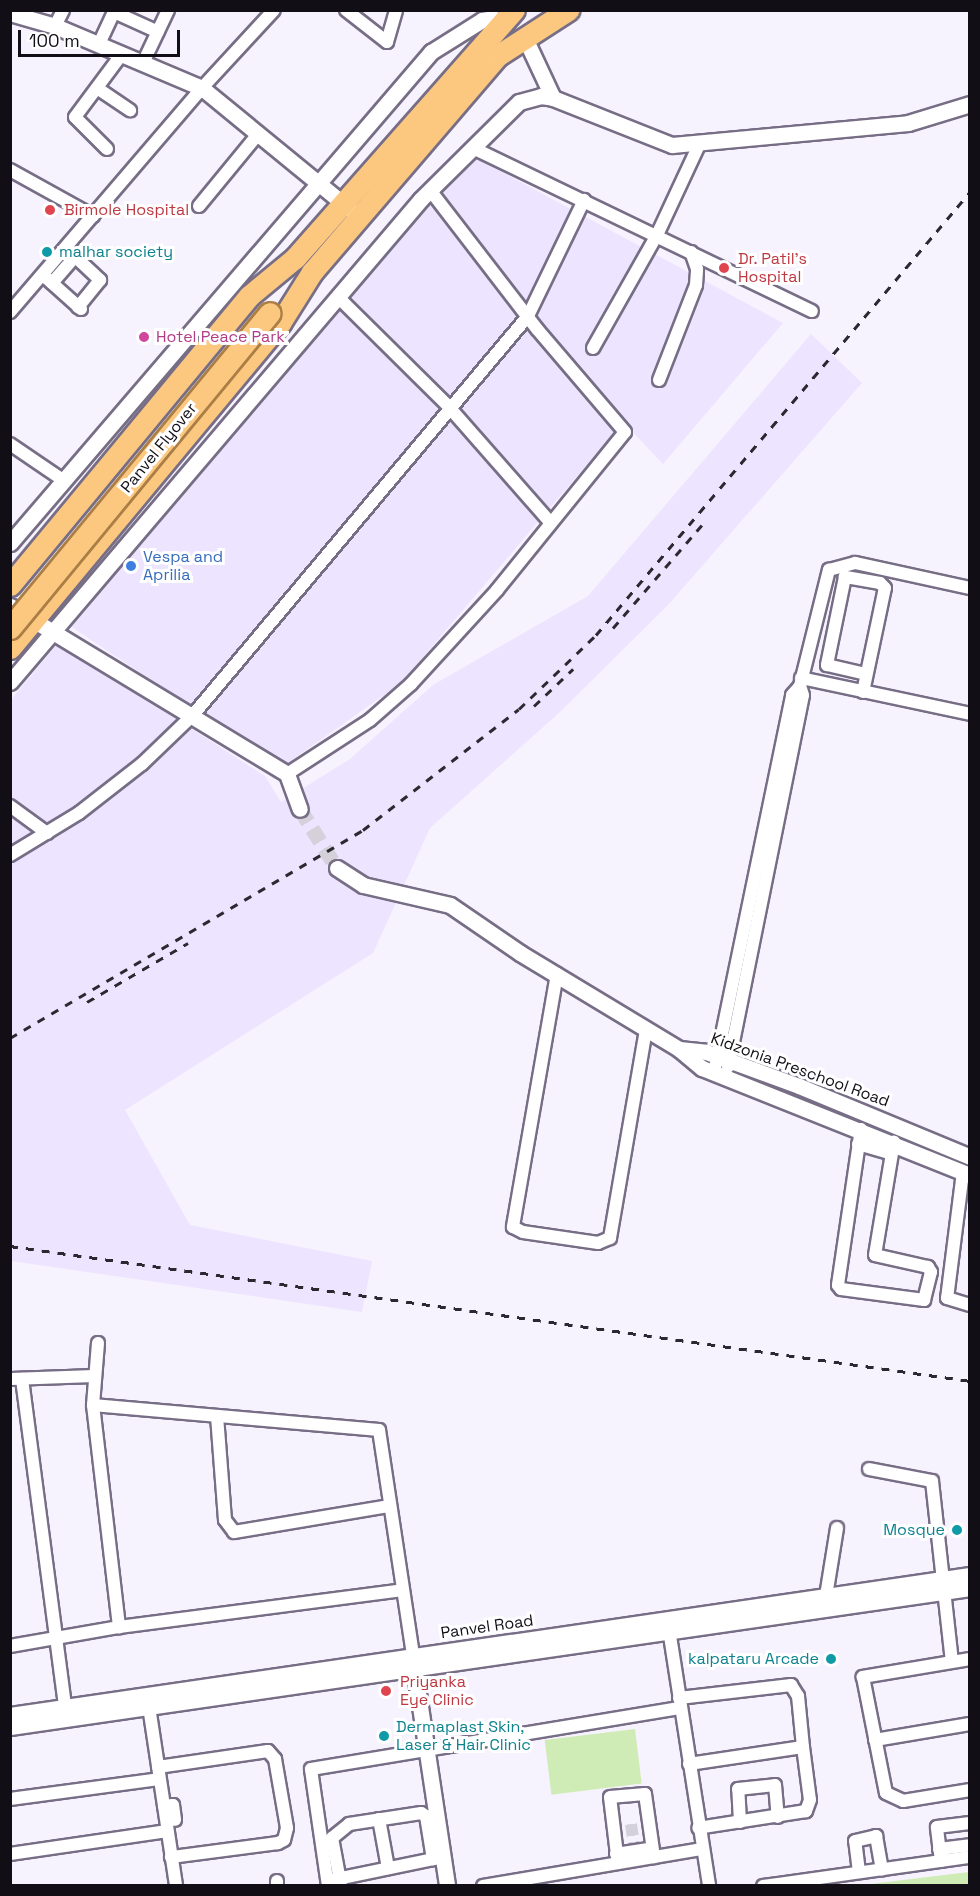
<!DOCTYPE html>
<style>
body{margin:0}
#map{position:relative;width:980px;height:1896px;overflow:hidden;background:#f7f3fe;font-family:"Space Grotesk",sans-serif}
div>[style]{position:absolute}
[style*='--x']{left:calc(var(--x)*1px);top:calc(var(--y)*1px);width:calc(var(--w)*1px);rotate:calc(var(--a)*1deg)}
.built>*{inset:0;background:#ede4ff}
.green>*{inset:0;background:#d0ecb6;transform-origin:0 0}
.minor-tunnel>*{height:12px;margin-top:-6px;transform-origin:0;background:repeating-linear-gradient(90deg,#d4d1db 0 12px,transparent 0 18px)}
.tertiary-tunnel>*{height:15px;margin-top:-7.5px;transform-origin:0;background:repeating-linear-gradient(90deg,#d4d1db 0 15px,transparent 0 23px)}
.roads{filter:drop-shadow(2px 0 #776e86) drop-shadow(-2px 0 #776e86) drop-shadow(0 2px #776e86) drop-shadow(0 -2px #776e86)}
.minor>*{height:12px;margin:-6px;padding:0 6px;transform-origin:6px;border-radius:6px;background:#fff}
.tertiary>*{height:15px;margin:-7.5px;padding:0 7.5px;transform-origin:7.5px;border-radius:7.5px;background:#fff}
.trunk>*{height:21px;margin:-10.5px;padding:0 10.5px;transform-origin:10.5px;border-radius:10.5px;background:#fcc87f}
.rail>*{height:3px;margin-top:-1.5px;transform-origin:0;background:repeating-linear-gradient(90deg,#2b2830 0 8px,transparent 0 16px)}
.bridges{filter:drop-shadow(2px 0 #aa7e45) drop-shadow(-2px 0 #aa7e45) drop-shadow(0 2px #aa7e45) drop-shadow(0 -2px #aa7e45)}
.trunk-bridge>*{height:21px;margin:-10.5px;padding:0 10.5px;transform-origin:10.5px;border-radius:10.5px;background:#fcc87f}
.dots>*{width:16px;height:16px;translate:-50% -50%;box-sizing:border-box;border:3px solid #fff;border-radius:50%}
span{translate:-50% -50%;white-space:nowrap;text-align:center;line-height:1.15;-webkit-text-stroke:6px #fff;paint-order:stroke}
.health-label{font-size:16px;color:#be3a42}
.left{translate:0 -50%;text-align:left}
.culture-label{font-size:16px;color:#0d838f}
.right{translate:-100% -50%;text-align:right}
.hotel-label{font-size:16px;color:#b23c85}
.street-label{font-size:16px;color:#110e16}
.shop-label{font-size:16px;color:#366cbe}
.frame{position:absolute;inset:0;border:12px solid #110e16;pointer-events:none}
.scale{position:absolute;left:18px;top:30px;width:162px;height:27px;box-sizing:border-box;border:3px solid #110e16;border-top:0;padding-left:8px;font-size:18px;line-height:21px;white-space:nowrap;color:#110e16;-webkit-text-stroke:4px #fff;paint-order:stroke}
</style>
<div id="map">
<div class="built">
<i style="clip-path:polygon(476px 158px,783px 323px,663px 464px,623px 422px,401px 683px,282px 767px,70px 626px,424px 204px)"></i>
<i style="clip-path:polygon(811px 334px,862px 383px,668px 605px,560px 712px,430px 828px,373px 953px,125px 1110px,190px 1225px,372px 1261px,362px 1312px,11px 1261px,10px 701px,58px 643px,265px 776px,281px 802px,350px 759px,433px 685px,588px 596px)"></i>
</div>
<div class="green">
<i style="left:635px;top:1729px;width:55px;height:91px;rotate:83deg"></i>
<i style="clip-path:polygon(969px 1872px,969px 1885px,862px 1885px)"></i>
</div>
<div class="minor-tunnel">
<i style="--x:631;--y:1824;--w:27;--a:82"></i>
</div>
<div class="tertiary-tunnel">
<i style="--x:300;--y:809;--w:70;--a:57.9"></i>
</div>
<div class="roads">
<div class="minor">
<i style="--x:346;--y:10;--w:52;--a:38"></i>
<i style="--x:387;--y:42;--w:33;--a:-74"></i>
<i style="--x:114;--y:12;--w:48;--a:24.4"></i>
<i style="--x:55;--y:26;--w:18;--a:-63"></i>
<i style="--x:99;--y:44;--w:38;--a:-65"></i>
<i style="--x:143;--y:63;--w:59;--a:-64.7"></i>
<i style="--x:97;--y:88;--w:40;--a:34"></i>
<i style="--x:473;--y:148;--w:376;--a:25.7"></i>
<i style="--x:107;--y:149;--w:45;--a:-135"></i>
<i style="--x:75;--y:117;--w:79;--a:-53.3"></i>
<i style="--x:10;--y:170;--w:95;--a:29"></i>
<i style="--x:199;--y:206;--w:94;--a:-50.6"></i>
<i style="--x:66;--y:248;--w:47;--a:43.3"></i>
<i style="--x:100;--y:280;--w:35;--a:129"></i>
<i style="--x:43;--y:275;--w:51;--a:41.8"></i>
<i style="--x:52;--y:283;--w:35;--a:-49"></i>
<i style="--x:340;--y:299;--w:153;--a:44.7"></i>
<i style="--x:449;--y:407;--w:154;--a:48.7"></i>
<i style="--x:10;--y:312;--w:295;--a:-49.4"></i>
<i style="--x:202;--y:88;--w:106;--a:-47.3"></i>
<i style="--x:593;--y:348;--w:130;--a:-60.5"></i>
<i style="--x:657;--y:235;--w:99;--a:-65"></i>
<i style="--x:659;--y:380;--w:102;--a:-68.7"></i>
<i style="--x:696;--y:285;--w:16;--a:-86"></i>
<i style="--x:697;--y:269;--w:18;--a:-109"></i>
<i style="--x:10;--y:444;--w:64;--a:34.2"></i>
<i style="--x:801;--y:678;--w:173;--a:12"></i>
<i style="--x:863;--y:692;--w:106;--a:-78.1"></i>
<i style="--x:885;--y:588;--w:7;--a:-135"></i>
<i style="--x:880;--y:583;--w:36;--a:-170"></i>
<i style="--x:845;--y:577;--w:90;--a:101.6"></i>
<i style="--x:827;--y:665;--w:40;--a:13"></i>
<i style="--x:287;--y:774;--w:99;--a:-33"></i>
<i style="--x:370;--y:720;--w:55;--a:-41.3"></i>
<i style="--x:411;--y:684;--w:127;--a:-47.5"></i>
<i style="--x:497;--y:590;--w:203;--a:-51"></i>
<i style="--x:625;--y:432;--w:135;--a:-130.5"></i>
<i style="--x:537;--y:329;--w:175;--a:-127.6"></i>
<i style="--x:10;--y:806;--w:46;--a:36.1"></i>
<i style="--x:10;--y:855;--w:81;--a:-31.3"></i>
<i style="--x:79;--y:813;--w:80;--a:-37.9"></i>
<i style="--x:142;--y:764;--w:71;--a:-43.9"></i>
<i style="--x:193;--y:715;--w:521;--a:-49.98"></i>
<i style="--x:528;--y:316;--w:129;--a:-64.2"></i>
<i style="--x:557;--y:974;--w:257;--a:99.9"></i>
<i style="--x:513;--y:1227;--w:11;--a:27"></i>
<i style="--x:523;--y:1232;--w:76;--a:8.3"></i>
<i style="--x:598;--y:1243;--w:13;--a:-23"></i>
<i style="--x:610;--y:1238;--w:212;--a:-80.2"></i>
<i style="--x:728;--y:1067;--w:379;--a:-78.6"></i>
<i style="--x:803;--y:695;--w:9;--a:-108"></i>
<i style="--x:714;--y:1073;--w:386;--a:-78.3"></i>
<i style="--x:792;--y:695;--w:12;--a:-48"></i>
<i style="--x:800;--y:686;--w:120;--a:-76"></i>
<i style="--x:829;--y:570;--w:27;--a:-15"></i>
<i style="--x:855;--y:563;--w:118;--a:12.3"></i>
<i style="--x:861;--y:1129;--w:158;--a:98.4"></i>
<i style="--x:838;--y:1285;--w:5;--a:53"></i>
<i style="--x:841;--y:1289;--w:84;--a:7.5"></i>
<i style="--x:924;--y:1300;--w:29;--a:-76"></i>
<i style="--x:931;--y:1272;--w:6;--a:-121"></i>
<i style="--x:928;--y:1267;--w:54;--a:-167.2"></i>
<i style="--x:875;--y:1255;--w:115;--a:-80.5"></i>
<i style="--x:858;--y:1144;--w:35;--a:16"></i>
<i style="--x:963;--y:1172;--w:127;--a:97.2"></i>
<i style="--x:947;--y:1298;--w:24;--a:17"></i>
<i style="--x:98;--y:1343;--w:62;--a:94.6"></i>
<i style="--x:93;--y:1405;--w:224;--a:83.3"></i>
<i style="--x:10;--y:1379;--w:85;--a:-2"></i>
<i style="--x:22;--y:1379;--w:338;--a:82.5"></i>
<i style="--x:93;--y:1405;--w:287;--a:5"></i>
<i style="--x:379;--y:1430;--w:229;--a:81.4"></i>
<i style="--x:217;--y:1416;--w:104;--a:85.6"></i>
<i style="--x:225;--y:1520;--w:15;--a:53"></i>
<i style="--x:234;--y:1532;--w:158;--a:-9.5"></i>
<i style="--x:869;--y:1469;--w:64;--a:10.8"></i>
<i style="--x:932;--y:1481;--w:181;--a:83.7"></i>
<i style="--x:826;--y:1596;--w:69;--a:-80.8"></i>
<i style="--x:668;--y:1623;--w:266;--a:81.1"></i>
<i style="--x:10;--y:1646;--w:111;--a:-9.9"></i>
<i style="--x:119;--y:1627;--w:286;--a:-7.4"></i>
<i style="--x:970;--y:1659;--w:109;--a:170.5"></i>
<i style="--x:863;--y:1677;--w:118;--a:78.8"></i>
<i style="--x:886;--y:1793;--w:19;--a:25"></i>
<i style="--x:903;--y:1801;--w:68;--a:-9.3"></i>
<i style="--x:679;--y:1698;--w:113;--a:-6.6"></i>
<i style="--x:791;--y:1685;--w:13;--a:58"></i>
<i style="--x:798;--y:1696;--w:51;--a:84.4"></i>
<i style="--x:148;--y:1700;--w:188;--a:81.4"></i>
<i style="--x:875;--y:1740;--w:96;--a:-9.6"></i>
<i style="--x:689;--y:1764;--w:115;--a:-8.5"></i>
<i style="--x:803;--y:1747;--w:53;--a:82.5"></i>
<i style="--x:810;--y:1800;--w:12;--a:110"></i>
<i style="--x:806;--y:1811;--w:109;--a:171.1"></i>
<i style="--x:158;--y:1767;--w:111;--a:-8.3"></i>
<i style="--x:268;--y:1751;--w:11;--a:49"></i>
<i style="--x:275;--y:1759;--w:70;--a:80.1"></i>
<i style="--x:287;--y:1828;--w:12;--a:104"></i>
<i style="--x:284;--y:1840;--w:7;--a:153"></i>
<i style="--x:278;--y:1843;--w:108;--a:172.5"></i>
<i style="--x:10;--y:1799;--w:150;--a:-7.6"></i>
<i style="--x:164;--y:1806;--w:9;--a:-6"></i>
<i style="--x:173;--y:1805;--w:15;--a:82"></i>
<i style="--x:379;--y:1819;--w:50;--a:79.6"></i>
<i style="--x:740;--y:1822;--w:33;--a:-93"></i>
<i style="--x:738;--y:1789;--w:37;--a:-6"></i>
<i style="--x:775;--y:1785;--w:32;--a:85"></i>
<i style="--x:939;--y:1849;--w:31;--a:-7"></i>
<i style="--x:10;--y:1854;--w:159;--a:-8.3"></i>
<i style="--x:616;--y:1854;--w:36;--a:-9"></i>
<i style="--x:941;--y:1861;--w:34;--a:-97"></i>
<i style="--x:937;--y:1827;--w:33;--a:-7"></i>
<i style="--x:618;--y:1863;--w:66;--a:-96.9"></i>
<i style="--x:610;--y:1797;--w:35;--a:-5"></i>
<i style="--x:645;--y:1794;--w:64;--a:81.9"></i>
<i style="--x:859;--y:1872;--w:31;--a:-97"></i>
<i style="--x:855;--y:1841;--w:22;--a:-13"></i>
<i style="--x:876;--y:1836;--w:34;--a:80"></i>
<i style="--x:332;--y:1880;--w:108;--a:-11.7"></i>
<i style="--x:277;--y:1881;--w:5;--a:90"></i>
<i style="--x:328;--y:1886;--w:118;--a:-98.3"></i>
<i style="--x:311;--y:1769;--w:375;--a:-9.4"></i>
<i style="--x:341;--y:1886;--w:49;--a:-100.6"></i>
<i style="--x:332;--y:1838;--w:22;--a:-39"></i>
<i style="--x:349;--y:1824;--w:73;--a:-8.7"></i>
<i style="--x:421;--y:1813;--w:6;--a:31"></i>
<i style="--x:426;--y:1816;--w:44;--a:80.8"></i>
<i style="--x:483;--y:1886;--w:221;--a:-9.6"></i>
<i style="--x:763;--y:1886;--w:209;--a:-8"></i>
</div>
<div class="tertiary">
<i style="--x:10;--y:13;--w:47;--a:16.1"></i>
<i style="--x:55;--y:26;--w:160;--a:22.9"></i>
<i style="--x:202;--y:88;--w:193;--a:39.3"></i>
<i style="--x:524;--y:36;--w:68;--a:64.9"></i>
<i style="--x:10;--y:543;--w:647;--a:-49.39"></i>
<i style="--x:431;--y:52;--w:60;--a:-32.1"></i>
<i style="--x:482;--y:20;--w:11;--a:-10"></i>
<i style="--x:493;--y:18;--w:10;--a:37"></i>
<i style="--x:10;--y:606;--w:324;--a:31.2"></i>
<i style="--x:287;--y:774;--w:37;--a:70"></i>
<i style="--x:10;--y:682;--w:634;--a:-49.6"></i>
<i style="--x:421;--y:199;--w:138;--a:-44.7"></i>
<i style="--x:519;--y:102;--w:23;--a:-15"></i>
<i style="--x:541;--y:96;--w:12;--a:9"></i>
<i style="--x:553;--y:98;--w:128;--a:21.6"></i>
<i style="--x:672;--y:145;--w:237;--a:-5.3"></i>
<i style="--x:908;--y:123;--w:65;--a:-17"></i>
<i style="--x:337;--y:868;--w:31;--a:33"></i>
<i style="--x:363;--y:885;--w:89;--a:12.9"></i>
<i style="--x:450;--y:905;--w:85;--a:34.4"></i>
<i style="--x:520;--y:953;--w:186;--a:31.1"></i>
<i style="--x:679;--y:1049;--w:30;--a:40"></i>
<i style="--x:702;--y:1068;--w:289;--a:21.8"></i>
<i style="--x:679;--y:1049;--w:27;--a:6"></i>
<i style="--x:706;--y:1052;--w:99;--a:20.1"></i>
<i style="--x:799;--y:1086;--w:185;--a:22.5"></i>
<i style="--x:413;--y:1660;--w:229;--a:81.4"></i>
<i style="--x:10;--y:1715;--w:970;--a:-8.3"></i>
<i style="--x:10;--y:1727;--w:970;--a:-8.24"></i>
</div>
<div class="trunk">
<i style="--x:10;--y:585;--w:375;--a:-50.4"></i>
<i style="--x:249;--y:296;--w:60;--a:-39.6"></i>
<i style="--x:295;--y:258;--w:331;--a:-48.6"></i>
<i style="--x:10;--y:648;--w:423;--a:-50.3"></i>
<i style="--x:280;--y:323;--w:60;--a:-57.9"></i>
<i style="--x:312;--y:272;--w:284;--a:-49.4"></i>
<i style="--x:497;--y:56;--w:85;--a:-32.9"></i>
</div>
</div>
<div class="rail">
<i style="--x:613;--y:628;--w:144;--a:-49.2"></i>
<i style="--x:534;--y:706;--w:54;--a:-43.5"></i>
<i style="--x:87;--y:1002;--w:117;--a:-30.3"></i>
<i style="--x:10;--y:1038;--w:410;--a:-30.5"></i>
<i style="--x:363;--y:830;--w:197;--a:-37.8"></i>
<i style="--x:519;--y:709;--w:107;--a:-43.9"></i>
<i style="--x:596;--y:635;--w:580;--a:-49.83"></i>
<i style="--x:10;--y:1246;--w:969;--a:8"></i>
</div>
<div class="bridges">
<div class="trunk-bridge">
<i style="--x:10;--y:628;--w:408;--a:-50.5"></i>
</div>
</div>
<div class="dots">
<i style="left:50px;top:210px;background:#e0444e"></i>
<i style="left:47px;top:252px;background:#0f9aa8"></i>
<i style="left:724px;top:268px;background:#e0444e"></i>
<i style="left:144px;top:337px;background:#d1479c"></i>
<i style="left:131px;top:566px;background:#3f7fe0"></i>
<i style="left:957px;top:1530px;background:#0f9aa8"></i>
<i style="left:831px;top:1659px;background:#0f9aa8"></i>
<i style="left:386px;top:1691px;background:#e0444e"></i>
<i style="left:384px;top:1736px;background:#0f9aa8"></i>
</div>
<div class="health-label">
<span class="left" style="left:64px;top:210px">Birmole Hospital</span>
<span class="left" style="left:738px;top:268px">Dr. Patil's<br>Hospital</span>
<span class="left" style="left:400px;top:1691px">Priyanka<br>Eye Clinic</span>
</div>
<div class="culture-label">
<span class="left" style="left:59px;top:252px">malhar society</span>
<span class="right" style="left:945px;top:1530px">Mosque</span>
<span class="right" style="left:819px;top:1659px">kalpataru Arcade</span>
<span class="left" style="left:396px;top:1736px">Dermaplast Skin,<br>Laser &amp; Hair Clinic</span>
</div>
<div class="hotel-label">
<span class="left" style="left:156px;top:337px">Hotel Peace Park</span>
</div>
<div class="street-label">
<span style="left:159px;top:448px;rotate:-51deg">Panvel Flyover</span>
<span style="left:800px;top:1070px;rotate:20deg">Kidzonia Preschool Road</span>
<span style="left:487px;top:1627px;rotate:-8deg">Panvel Road</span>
</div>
<div class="shop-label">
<span class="left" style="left:143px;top:566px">Vespa and<br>Aprilia</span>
</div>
<div class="frame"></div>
<div class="scale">100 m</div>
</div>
